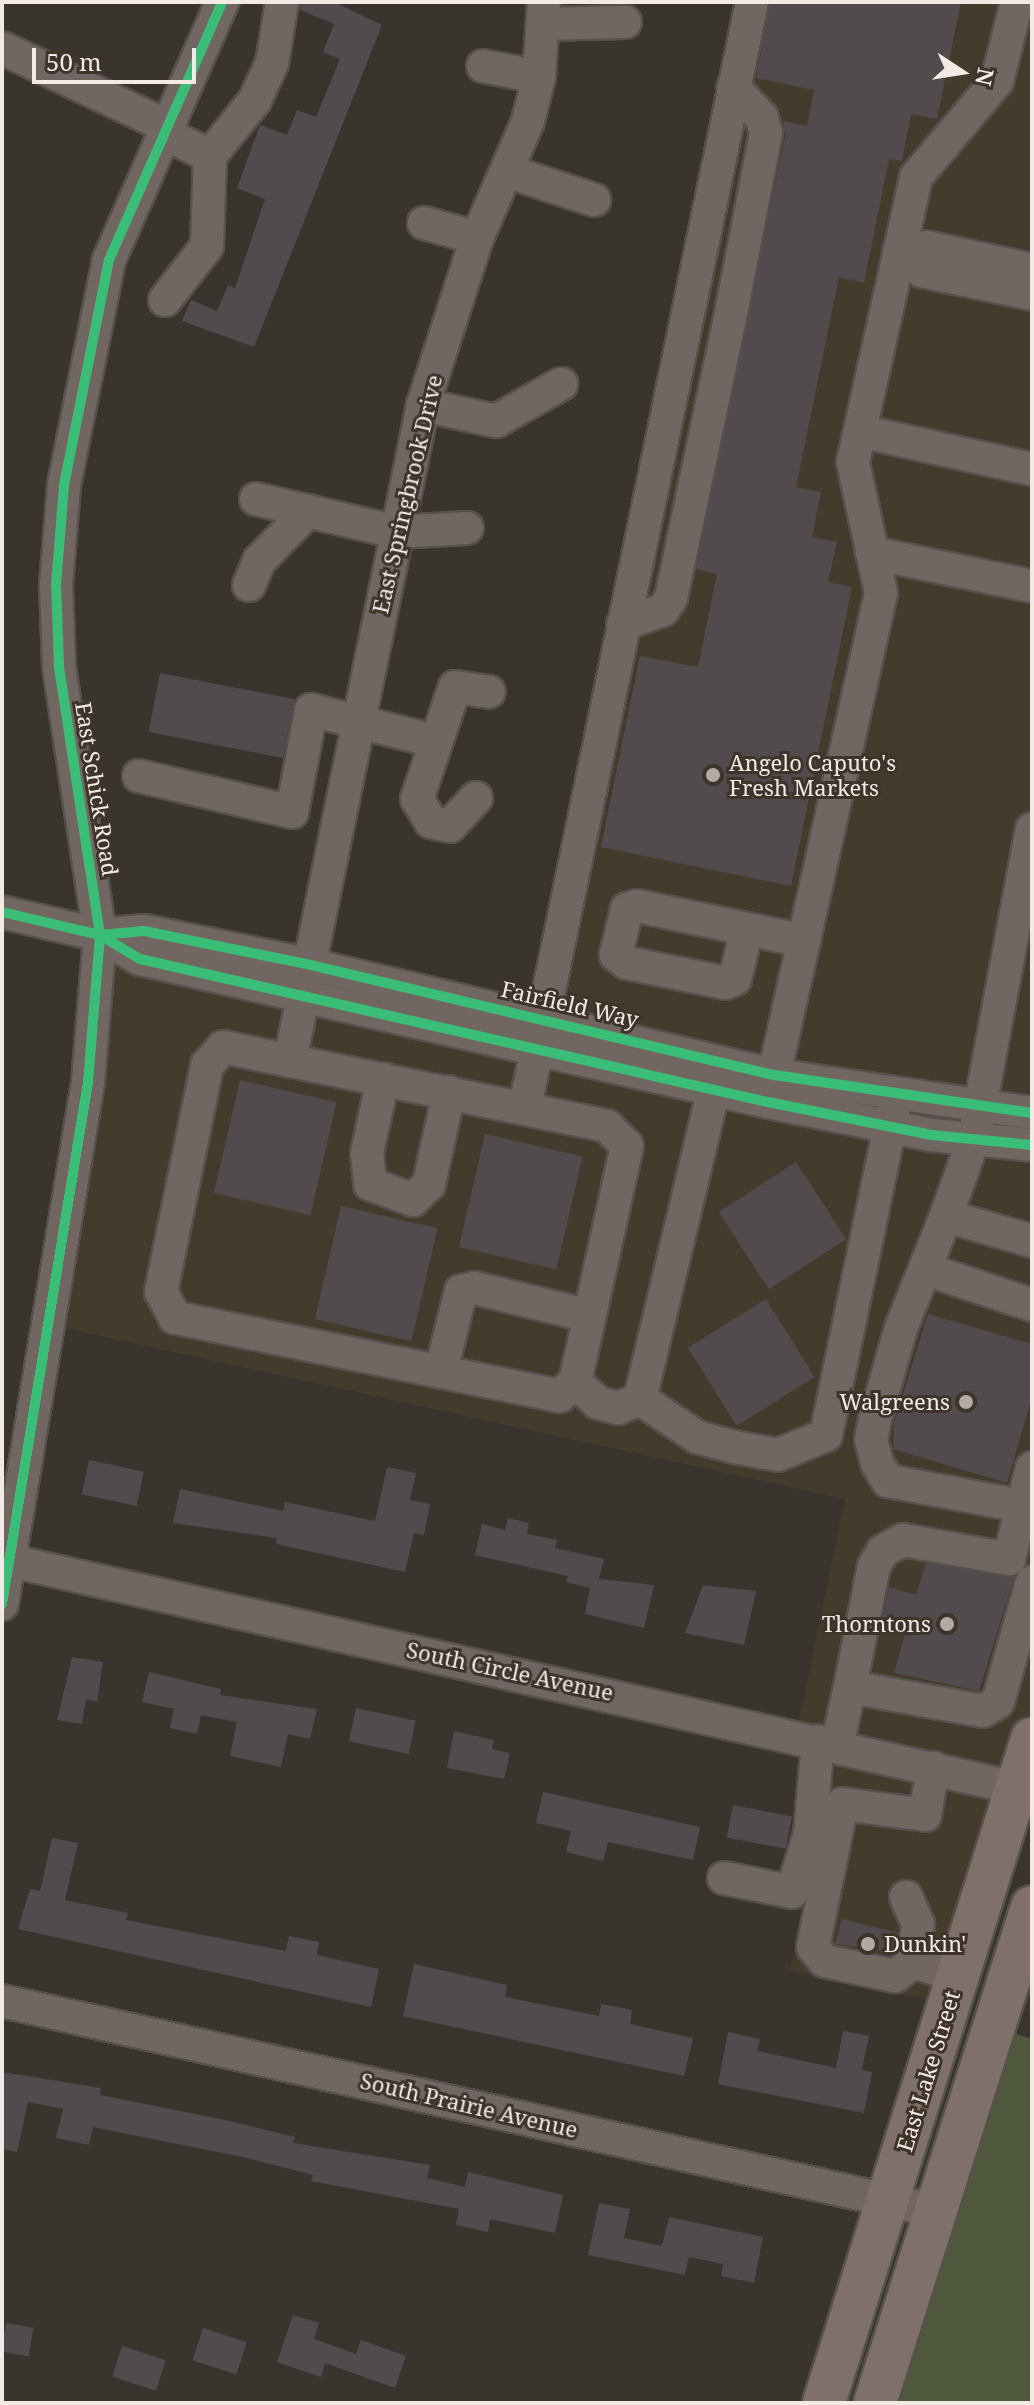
<!DOCTYPE html>
<style>
body{margin:0}
#map{position:relative;width:1034px;height:2405px;overflow:hidden;background:#3a342f;font-family:"Noto Serif",serif}
div>[style]{position:absolute}
[style*='--x']{left:calc(var(--x)*1px);top:calc(var(--y)*1px);width:calc(var(--w)*1px);rotate:calc(var(--a)*1deg)}
.commercial>*{inset:0;background:#453b2c}
.green>*{inset:0;background:#4f583d}
.building>*{inset:0;background:#524b4d;transform-origin:0 0}
.roads{filter:drop-shadow(2px 0 #57514d) drop-shadow(-2px 0 #57514d) drop-shadow(0 2px #57514d) drop-shadow(0 -2px #57514d)}
.minor>*{height:32px;margin:-16px;padding:0 16px;transform-origin:16px;border-radius:16px;background:#726663}
.major>*{height:42px;margin:-21px;padding:0 21px;transform-origin:21px;border-radius:21px;background:#80706a}
.cycleway>*{height:10px;margin:-5px;padding:0 5px;transform-origin:5px;border-radius:5px;background:#3abd76}
.dots>*{width:22px;height:22px;translate:-50% -50%;box-sizing:border-box;border:4px solid #3f342a;border-radius:50%}
span{translate:-50% -50%;white-space:nowrap;text-align:center;line-height:1.15;-webkit-text-stroke:6px #3f342a;paint-order:stroke}
.street-label{font-size:22px;color:#f2ebe5}
.poi-label{font-size:22px;color:#f2ebe5}
.left{translate:0 -50%;text-align:left}
.right{translate:-100% -50%;text-align:right}
.frame{position:absolute;inset:0;border:4px solid #f2ebe5;pointer-events:none}
.north{position:absolute;left:922px;top:32px;width:80px;height:80px;-webkit-text-stroke:6px #3f342a;paint-order:stroke;rotate:102deg;font-size:22px;font-weight:700;line-height:32px;text-align:center;color:#f2ebe5}
.north::after{content:'';display:block;margin:auto;width:28px;height:36px;background:#f2ebe5;clip-path:polygon(50% 0,100% 100%,50% 72%,0 100%)}
.scale{position:absolute;left:32px;top:48px;width:164px;height:36px;box-sizing:border-box;border:4px solid #f2ebe5;border-top:0;padding-left:10px;font-size:24px;line-height:28px;white-space:nowrap;color:#f2ebe5;-webkit-text-stroke:6px #3f342a;paint-order:stroke}
</style>
<div id="map">
<div class="commercial">
<i style="clip-path:polygon(746px 2px,1032px 2px,1032px 1107px,539px 1011px)"></i>
<i style="clip-path:polygon(107px 948px,1032px 1155px,1032px 1726px,944px 2003px,790px 1971px,839px 1752px,795px 1740px,845px 1499px,55px 1326px)"></i>
</div>
<div class="green">
<i style="clip-path:polygon(1002px 2029px,1032px 2039px,1032px 2403px,887px 2403px)"></i>
</div>
<div class="building">
<i style="clip-path:polygon(301px 2px,334px 2px,382px 25px,254px 347px,182px 321px,191px 300px,217px 311px,228px 285px,235px 288px,265px 199px,237px 188px,260px 125px,287px 135px,297px 110px,316px 117px,340px 59px,323px 52px,334px 24px,300px 10px)"></i>
<i style="clip-path:polygon(770px 2px,961px 2px,937px 119px,911px 114px,902px 161px,889px 159px,864px 283px,839px 277px,796px 487px,821px 492px,812px 537px,837px 542px,828px 582px,852px 587px,791px 886px,601px 847px,640px 656px,698px 667px,717px 574px,696px 569px,785px 137px,783px 121px,807px 126px,814px 90px,756px 78px)"></i>
<i style="left:160px;top:673px;width:137px;height:60px;rotate:11deg"></i>
<i style="left:240px;top:1080px;width:99px;height:116px;rotate:13deg"></i>
<i style="left:485px;top:1134px;width:100px;height:116px;rotate:13deg"></i>
<i style="left:796px;top:1162px;width:92px;height:92px;rotate:57deg"></i>
<i style="left:341px;top:1206px;width:99px;height:116px;rotate:13deg"></i>
<i style="left:766px;top:1299px;width:92px;height:92px;rotate:58deg"></i>
<i style="clip-path:polygon(928px 1314px,1032px 1344px,1032px 1397px,1007px 1483px,893px 1449px,894px 1423px)"></i>
<i style="left:89px;top:1460px;width:56px;height:35px;rotate:12deg"></i>
<i style="clip-path:polygon(387px 1467px,416px 1473px,410px 1500px,430px 1504px,424px 1535px,414px 1533px,405px 1572px,276px 1544px,277px 1538px,173px 1523px,180px 1489px,283px 1511px,285px 1502px,375px 1521px)"></i>
<i style="clip-path:polygon(508px 1518px,529px 1523px,527px 1534px,557px 1540px,555px 1548px,604px 1559px,599px 1579px,654px 1585px,644px 1628px,585px 1614px,590px 1588px,566px 1582px,568px 1576px,475px 1555px,482px 1524px,505px 1530px)"></i>
<i style="clip-path:polygon(926px 1563px,1014px 1577px,979px 1691px,894px 1673px,907px 1628px,882px 1621px,889px 1587px,916px 1595px)"></i>
<i style="clip-path:polygon(703px 1585px,756px 1591px,744px 1645px,685px 1633px)"></i>
<i style="clip-path:polygon(72px 1657px,103px 1662px,97px 1702px,86px 1699px,82px 1724px,57px 1720px)"></i>
<i style="clip-path:polygon(149px 1672px,221px 1689px,220px 1695px,317px 1709px,310px 1739px,288px 1734px,281px 1767px,230px 1756px,237px 1722px,201px 1715px,197px 1734px,170px 1728px,174px 1709px,142px 1702px)"></i>
<i style="left:356px;top:1708px;width:61px;height:34px;rotate:12deg"></i>
<i style="clip-path:polygon(454px 1731px,494px 1740px,492px 1749px,510px 1753px,504px 1779px,447px 1768px)"></i>
<i style="clip-path:polygon(543px 1792px,700px 1827px,693px 1860px,608px 1842px,603px 1861px,566px 1852px,571px 1831px,536px 1823px)"></i>
<i style="left:733px;top:1805px;width:60px;height:33px;rotate:11deg"></i>
<i style="clip-path:polygon(52px 1838px,78px 1843px,65px 1900px,128px 1913px,126px 1920px,286px 1951px,289px 1936px,319px 1942px,317px 1955px,379px 1969px,371px 2007px,18px 1929px,30px 1889px,40px 1891px)"></i>
<i style="clip-path:polygon(842px 1919px,898px 1933px,895px 1952px,835px 1944px)"></i>
<i style="clip-path:polygon(414px 1964px,507px 1985px,505px 1997px,599px 2016px,601px 2004px,632px 2010px,630px 2024px,693px 2038px,684px 2076px,403px 2016px)"></i>
<i style="clip-path:polygon(843px 2031px,869px 2036px,862px 2070px,872px 2072px,864px 2113px,718px 2084px,728px 2032px,760px 2039px,757px 2051px,836px 2068px)"></i>
<i style="clip-path:polygon(2px 2072px,101px 2088px,100px 2095px,230px 2121px,295px 2137px,293px 2143px,430px 2165px,427px 2178px,465px 2187px,468px 2172px,563px 2195px,555px 2233px,490px 2219px,488px 2232px,456px 2225px,459px 2209px,311px 2181px,313px 2175px,243px 2157px,93px 2127px,89px 2145px,56px 2138px,63px 2109px,28px 2102px,17px 2152px,2px 2149px)"></i>
<i style="clip-path:polygon(599px 2203px,630px 2209px,624px 2238px,662px 2246px,669px 2217px,763px 2237px,754px 2283px,721px 2276px,723px 2264px,689px 2257px,685px 2275px,588px 2255px)"></i>
<i style="clip-path:polygon(293px 2315px,319px 2323px,314px 2339px,356px 2354px,361px 2340px,406px 2356px,395px 2388px,325px 2363px,321px 2377px,277px 2362px)"></i>
<i style="left:6px;top:2323px;width:28px;height:29px;rotate:10deg"></i>
<i style="left:203px;top:2328px;width:46px;height:34px;rotate:18deg"></i>
<i style="left:122px;top:2346px;width:46px;height:32px;rotate:18deg"></i>
</div>
<div class="roads">
<div class="minor">
<i style="--x:543;--y:24;--w:82;--a:-1.4"></i>
<i style="--x:2;--y:48;--w:179;--a:25.4"></i>
<i style="--x:164;--y:125;--w:16;--a:52"></i>
<i style="--x:174;--y:138;--w:40;--a:26.6"></i>
<i style="--x:483;--y:66;--w:57;--a:11.1"></i>
<i style="--x:507;--y:171;--w:92;--a:18.4"></i>
<i style="--x:424;--y:223;--w:55;--a:15.8"></i>
<i style="--x:1032;--y:270;--w:108;--a:-167.8"></i>
<i style="--x:926;--y:247;--w:27;--a:170"></i>
<i style="--x:899;--y:252;--w:30;--a:40"></i>
<i style="--x:922;--y:271;--w:112;--a:11.8"></i>
<i style="--x:165;--y:300;--w:68;--a:-52.1"></i>
<i style="--x:207;--y:246;--w:90;--a:-88.1"></i>
<i style="--x:210;--y:156;--w:72;--a:-51.2"></i>
<i style="--x:255;--y:100;--w:41;--a:-65.3"></i>
<i style="--x:272;--y:63;--w:62;--a:-80.7"></i>
<i style="--x:423;--y:405;--w:75;--a:12.4"></i>
<i style="--x:496;--y:421;--w:75;--a:-29.6"></i>
<i style="--x:860;--y:431;--w:176;--a:12.5"></i>
<i style="--x:256;--y:499;--w:145;--a:13.2"></i>
<i style="--x:397;--y:532;--w:70;--a:-3.3"></i>
<i style="--x:872;--y:553;--w:163;--a:11.7"></i>
<i style="--x:249;--y:585;--w:26;--a:-67"></i>
<i style="--x:259;--y:561;--w:70;--a:-45.6"></i>
<i style="--x:623;--y:624;--w:42;--a:-19.3"></i>
<i style="--x:663;--y:610;--w:14;--a:-56"></i>
<i style="--x:671;--y:598;--w:296;--a:-78.1"></i>
<i style="--x:732;--y:308;--w:178;--a:-79"></i>
<i style="--x:766;--y:133;--w:16;--a:-105"></i>
<i style="--x:762;--y:118;--w:42;--a:-133.1"></i>
<i style="--x:139;--y:776;--w:157;--a:13.2"></i>
<i style="--x:292;--y:812;--w:104;--a:-79.4"></i>
<i style="--x:311;--y:710;--w:127;--a:14.1"></i>
<i style="--x:476;--y:798;--w:38;--a:133"></i>
<i style="--x:450;--y:826;--w:19;--a:-168"></i>
<i style="--x:431;--y:822;--w:27;--a:-121"></i>
<i style="--x:417;--y:799;--w:118;--a:-71.3"></i>
<i style="--x:455;--y:687;--w:34;--a:8"></i>
<i style="--x:1032;--y:829;--w:314;--a:100.6"></i>
<i style="--x:974;--y:1138;--w:83;--a:109.7"></i>
<i style="--x:946;--y:1216;--w:90;--a:16.2"></i>
<i style="--x:2;--y:912;--w:101;--a:13.2"></i>
<i style="--x:100;--y:935;--w:44;--a:-5.2"></i>
<i style="--x:144;--y:931;--w:170;--a:11.5"></i>
<i style="--x:311;--y:965;--w:476;--a:13.4"></i>
<i style="--x:774;--y:1075;--w:261;--a:8.4"></i>
<i style="--x:747;--y:929;--w:51;--a:103.5"></i>
<i style="--x:735;--y:979;--w:10;--a:156"></i>
<i style="--x:726;--y:983;--w:101;--a:-168.6"></i>
<i style="--x:627;--y:963;--w:14;--a:-144"></i>
<i style="--x:616;--y:955;--w:47;--a:-76.6"></i>
<i style="--x:627;--y:909;--w:10;--a:-17"></i>
<i style="--x:637;--y:906;--w:171;--a:11.8"></i>
<i style="--x:100;--y:935;--w:47;--a:31"></i>
<i style="--x:140;--y:959;--w:644;--a:12.83"></i>
<i style="--x:768;--y:1102;--w:167;--a:11.4"></i>
<i style="--x:932;--y:1135;--w:100;--a:5.7"></i>
<i style="--x:223;--y:1047;--w:392;--a:11.6"></i>
<i style="--x:607;--y:1126;--w:28;--a:45"></i>
<i style="--x:627;--y:1146;--w:242;--a:102.4"></i>
<i style="--x:575;--y:1382;--w:21;--a:137"></i>
<i style="--x:560;--y:1396;--w:393;--a:-168.5"></i>
<i style="--x:175;--y:1318;--w:30;--a:-118"></i>
<i style="--x:161;--y:1292;--w:232;--a:-78.5"></i>
<i style="--x:207;--y:1065;--w:24;--a:-48"></i>
<i style="--x:290;--y:1061;--w:669;--a:-78.54"></i>
<i style="--x:423;--y:405;--w:176;--a:-72.1"></i>
<i style="--x:477;--y:238;--w:128;--a:-66.4"></i>
<i style="--x:528;--y:121;--w:45;--a:-76"></i>
<i style="--x:539;--y:77;--w:75;--a:-86.2"></i>
<i style="--x:383;--y:1079;--w:76;--a:102.2"></i>
<i style="--x:367;--y:1153;--w:31;--a:84"></i>
<i style="--x:370;--y:1184;--w:46;--a:20.4"></i>
<i style="--x:413;--y:1200;--w:23;--a:-45"></i>
<i style="--x:429;--y:1184;--w:94;--a:-77.7"></i>
<i style="--x:768;--y:1102;--w:521;--a:-77.48"></i>
<i style="--x:881;--y:593;--w:134;--a:-102.1"></i>
<i style="--x:853;--y:462;--w:292;--a:-77.5"></i>
<i style="--x:916;--y:177;--w:126;--a:-49.8"></i>
<i style="--x:997;--y:81;--w:81;--a:-75.8"></i>
<i style="--x:525;--y:1107;--w:1128;--a:-78.39"></i>
<i style="--x:946;--y:1216;--w:121;--a:111.9"></i>
<i style="--x:901;--y:1328;--w:95;--a:105.9"></i>
<i style="--x:875;--y:1419;--w:21;--a:101"></i>
<i style="--x:871;--y:1440;--w:24;--a:75"></i>
<i style="--x:877;--y:1463;--w:21;--a:59"></i>
<i style="--x:888;--y:1481;--w:147;--a:10.6"></i>
<i style="--x:925;--y:1269;--w:113;--a:18.6"></i>
<i style="--x:441;--y:1371;--w:82;--a:-76"></i>
<i style="--x:461;--y:1291;--w:14;--a:-12"></i>
<i style="--x:475;--y:1288;--w:117;--a:13.8"></i>
<i style="--x:575;--y:1382;--w:31;--a:42"></i>
<i style="--x:598;--y:1403;--w:21;--a:14"></i>
<i style="--x:618;--y:1408;--w:24;--a:-22"></i>
<i style="--x:640;--y:1399;--w:69;--a:33.7"></i>
<i style="--x:697;--y:1437;--w:38;--a:15"></i>
<i style="--x:734;--y:1447;--w:45;--a:10.3"></i>
<i style="--x:778;--y:1455;--w:52;--a:-22.6"></i>
<i style="--x:826;--y:1435;--w:336;--a:-78.3"></i>
<i style="--x:640;--y:1399;--w:341;--a:-76.6"></i>
<i style="--x:2;--y:1559;--w:1040;--a:12.73"></i>
<i style="--x:2;--y:1604;--w:529;--a:-80.64"></i>
<i style="--x:88;--y:1082;--w:147;--a:-85.3"></i>
<i style="--x:100;--y:935;--w:272;--a:-98.7"></i>
<i style="--x:59;--y:666;--w:81;--a:-92.1"></i>
<i style="--x:56;--y:585;--w:100;--a:-85.4"></i>
<i style="--x:64;--y:485;--w:229;--a:-78.7"></i>
<i style="--x:109;--y:260;--w:282;--a:-66.3"></i>
<i style="--x:850;--y:1687;--w:123;--a:-78.8"></i>
<i style="--x:874;--y:1566;--w:17;--a:-59"></i>
<i style="--x:883;--y:1551;--w:23;--a:-29"></i>
<i style="--x:903;--y:1540;--w:108;--a:10.2"></i>
<i style="--x:1009;--y:1559;--w:94;--a:-75.8"></i>
<i style="--x:837;--y:1746;--w:60;--a:-77.6"></i>
<i style="--x:850;--y:1687;--w:135;--a:10.2"></i>
<i style="--x:983;--y:1711;--w:17;--a:-31"></i>
<i style="--x:998;--y:1702;--w:125;--a:-74.2"></i>
<i style="--x:724;--y:1878;--w:69;--a:11.6"></i>
<i style="--x:792;--y:1892;--w:61;--a:-72.8"></i>
<i style="--x:810;--y:1834;--w:93;--a:-85.1"></i>
<i style="--x:906;--y:1897;--w:30;--a:66"></i>
<i style="--x:918;--y:1924;--w:38;--a:97"></i>
<i style="--x:913;--y:1962;--w:47;--a:17.3"></i>
<i style="--x:913;--y:1962;--w:23;--a:142"></i>
<i style="--x:895;--y:1976;--w:72;--a:-167.9"></i>
<i style="--x:825;--y:1961;--w:18;--a:-131"></i>
<i style="--x:813;--y:1947;--w:146;--a:-78.5"></i>
<i style="--x:842;--y:1804;--w:84;--a:7.5"></i>
<i style="--x:925;--y:1815;--w:48;--a:-80.3"></i>
<i style="--x:2;--y:2001;--w:956;--a:12.68"></i>
</div>
<div class="major">
<i style="--x:824;--y:2403;--w:696;--a:-72.61"></i>
<i style="--x:875;--y:2403;--w:520;--a:-72.44"></i>
</div>
</div>
<div class="cycleway">
<i style="--x:2;--y:912;--w:101;--a:13.2"></i>
<i style="--x:100;--y:935;--w:44;--a:-5.2"></i>
<i style="--x:144;--y:931;--w:170;--a:11.5"></i>
<i style="--x:311;--y:965;--w:476;--a:13.4"></i>
<i style="--x:774;--y:1075;--w:261;--a:8.4"></i>
<i style="--x:100;--y:935;--w:47;--a:31"></i>
<i style="--x:140;--y:959;--w:644;--a:12.83"></i>
<i style="--x:768;--y:1102;--w:167;--a:11.4"></i>
<i style="--x:932;--y:1135;--w:100;--a:5.7"></i>
<i style="--x:2;--y:1604;--w:529;--a:-80.64"></i>
<i style="--x:88;--y:1082;--w:147;--a:-85.3"></i>
<i style="--x:100;--y:935;--w:272;--a:-98.7"></i>
<i style="--x:59;--y:666;--w:81;--a:-92.1"></i>
<i style="--x:56;--y:585;--w:100;--a:-85.4"></i>
<i style="--x:64;--y:485;--w:229;--a:-78.7"></i>
<i style="--x:109;--y:260;--w:282;--a:-66.3"></i>
</div>
<div class="dots">
<i style="left:713px;top:775px;background:#b2aba5"></i>
<i style="left:966px;top:1402px;background:#b2aba5"></i>
<i style="left:947px;top:1624px;background:#b2aba5"></i>
<i style="left:868px;top:1944px;background:#b2aba5"></i>
</div>
<div class="street-label">
<span style="left:407px;top:494px;rotate:-77deg">East Springbrook Drive</span>
<span style="left:97px;top:789px;rotate:81deg">East Schick Road</span>
<span style="left:570px;top:1004px;rotate:13deg">Fairfield Way</span>
<span style="left:510px;top:1671px;rotate:12deg">South Circle Avenue</span>
<span style="left:928px;top:2071px;rotate:-73deg">East Lake Street</span>
<span style="left:469px;top:2105px;rotate:13deg">South Prairie Avenue</span>
</div>
<div class="poi-label">
<span class="left" style="left:729px;top:775px">Angelo Caputo's<br>Fresh Markets</span>
<span class="right" style="left:950px;top:1402px">Walgreens</span>
<span class="right" style="left:931px;top:1624px">Thorntons</span>
<span class="left" style="left:884px;top:1944px">Dunkin'</span>
</div>
<div class="frame"></div>
<div class="north">N</div>
<div class="scale">50 m</div>
</div>
